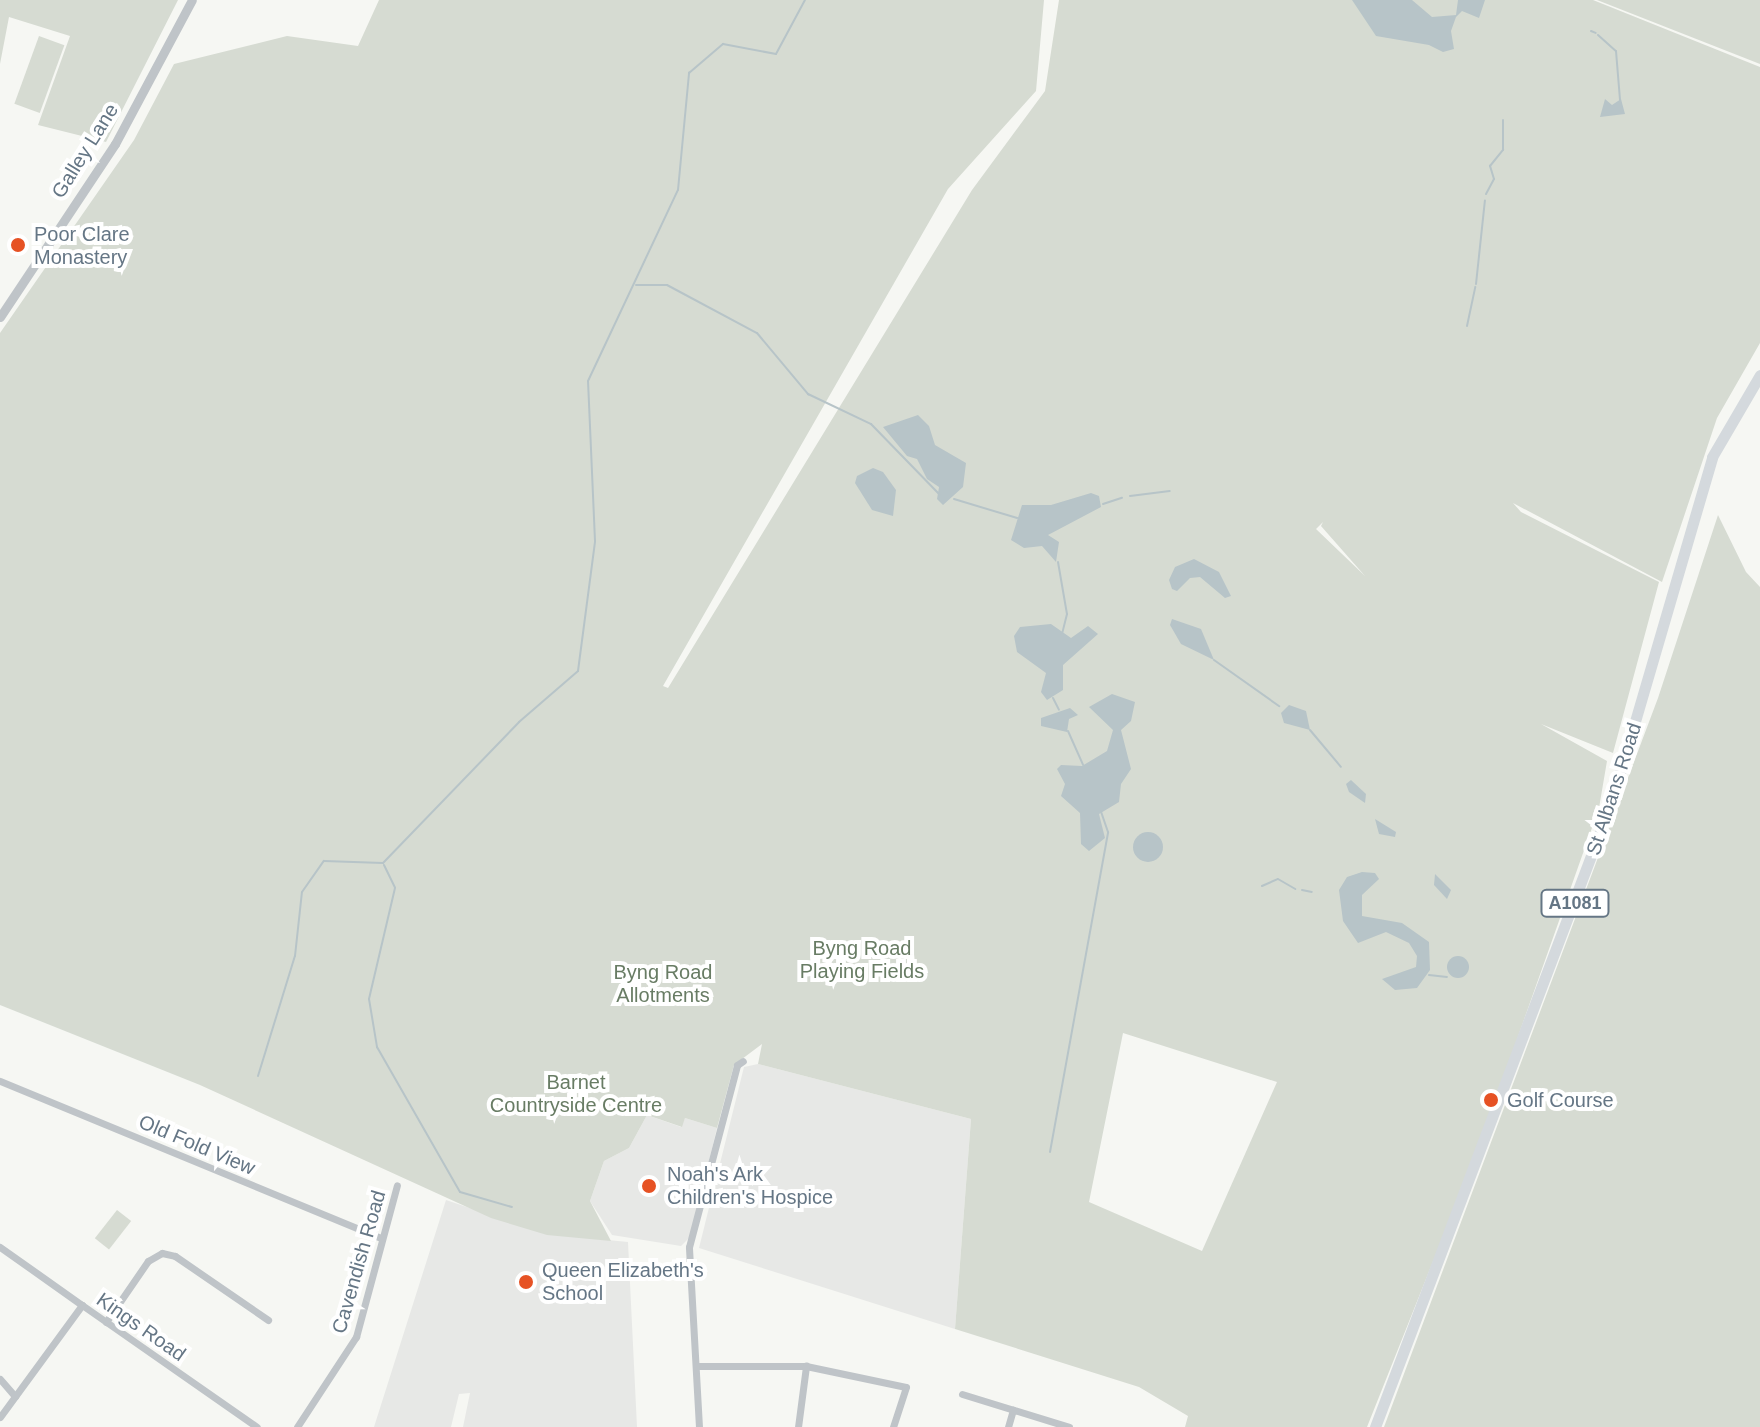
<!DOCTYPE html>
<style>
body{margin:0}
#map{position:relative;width:1760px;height:1427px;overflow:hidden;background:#f6f7f3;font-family:Arial,sans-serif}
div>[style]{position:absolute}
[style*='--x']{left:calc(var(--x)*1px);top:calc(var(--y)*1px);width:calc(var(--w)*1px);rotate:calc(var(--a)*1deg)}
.built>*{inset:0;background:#e7e8e6}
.green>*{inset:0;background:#d6dbd2;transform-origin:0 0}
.water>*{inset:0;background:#b7c4c8}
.round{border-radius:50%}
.stream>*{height:2px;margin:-1px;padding:0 1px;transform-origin:1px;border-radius:1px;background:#b7c4c8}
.minor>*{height:7px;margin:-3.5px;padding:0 3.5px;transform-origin:3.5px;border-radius:3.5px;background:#bfc4c8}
.tertiary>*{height:9px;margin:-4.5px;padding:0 4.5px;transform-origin:4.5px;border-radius:4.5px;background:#bfc4c8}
.primary>*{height:11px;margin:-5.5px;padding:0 5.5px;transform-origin:5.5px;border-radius:5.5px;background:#d4d9dd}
.dots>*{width:22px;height:22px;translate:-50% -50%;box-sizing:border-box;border:4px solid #fff;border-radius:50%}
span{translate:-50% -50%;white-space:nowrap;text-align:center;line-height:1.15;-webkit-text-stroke:8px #fff;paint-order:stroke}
.shield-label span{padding:2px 6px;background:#fff;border:2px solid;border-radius:6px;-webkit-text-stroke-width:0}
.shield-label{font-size:18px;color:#657685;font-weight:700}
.street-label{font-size:20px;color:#657685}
.poi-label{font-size:20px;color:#657685}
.left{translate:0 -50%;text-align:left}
.park-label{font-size:20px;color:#687c64}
</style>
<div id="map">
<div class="built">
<i style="clip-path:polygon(758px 1064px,971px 1119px,955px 1329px,699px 1248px,744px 1067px)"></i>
<i style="clip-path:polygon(647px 1115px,681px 1127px,685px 1118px,717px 1128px,690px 1237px,681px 1246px,612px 1235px,590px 1201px,604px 1161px,629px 1148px)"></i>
<i style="clip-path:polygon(446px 1200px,547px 1234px,628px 1242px,637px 1427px,463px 1427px,470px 1393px,459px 1394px,451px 1427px,374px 1427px)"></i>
</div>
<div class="green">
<i style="clip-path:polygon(0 0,178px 0,106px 142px,38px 125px,70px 36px,9px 17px,0 64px)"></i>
<i style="clip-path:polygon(evenodd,379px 0,1044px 0,1036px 91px,948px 189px,663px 686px,668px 688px,972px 190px,1045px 91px,1059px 0,1593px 0,1760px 67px,1760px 343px,1717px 418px,1662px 582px,1513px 503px,1521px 512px,1659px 582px,1613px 753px,1541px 724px,1607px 761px,1599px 808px,1481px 1141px,1367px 1427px,1185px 1427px,1188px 1416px,1139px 1387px,955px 1329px,971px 1119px,758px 1064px,762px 1044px,734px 1065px,717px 1128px,685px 1118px,682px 1127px,647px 1115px,629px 1148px,604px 1161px,590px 1201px,611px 1241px,547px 1235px,491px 1218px,200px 1085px,0 1005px,0 333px,134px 140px,174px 64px,287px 36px,358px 46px,379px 0,1323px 522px,1321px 526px,1365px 576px,1316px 529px,1323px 522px,379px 0,1123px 1033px,1277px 1082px,1202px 1251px,1089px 1202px,1123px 1033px)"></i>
<i style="clip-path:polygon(1597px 0,1760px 0,1760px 64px)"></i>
<i style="left:39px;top:36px;width:27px;height:72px;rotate:20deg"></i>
<i style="clip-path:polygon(1718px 515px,1746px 572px,1760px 587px,1760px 1427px,1384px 1427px,1658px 698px)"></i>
<i style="left:117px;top:1210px;width:18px;height:36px;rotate:38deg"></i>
</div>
<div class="water">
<i style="clip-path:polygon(1352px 0,1412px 0,1432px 17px,1456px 15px,1458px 0,1485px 0,1479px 18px,1462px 11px,1456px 17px,1451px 31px,1454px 49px,1443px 52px,1429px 45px,1376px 36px)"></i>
<i style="clip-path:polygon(1605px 99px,1612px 105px,1621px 99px,1625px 114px,1600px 117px)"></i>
<i style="clip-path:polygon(918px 415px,929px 426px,935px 445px,966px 463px,963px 487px,943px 505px,937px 499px,939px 487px,927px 479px,917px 459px,907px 456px,883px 427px)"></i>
<i style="clip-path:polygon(873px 468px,883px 472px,896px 490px,893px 516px,872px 510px,855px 483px,857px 476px)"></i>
<i style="clip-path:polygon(1091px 493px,1099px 496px,1101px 507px,1048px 535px,1059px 542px,1056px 562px,1042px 546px,1024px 548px,1011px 540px,1022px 505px,1051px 505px)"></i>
<i style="clip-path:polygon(1194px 559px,1219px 572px,1231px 596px,1225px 598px,1200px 577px,1190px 578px,1177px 591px,1172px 589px,1169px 580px,1175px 567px)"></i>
<i style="clip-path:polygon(1172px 619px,1201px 629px,1214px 660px,1181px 644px,1170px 625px)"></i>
<i style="clip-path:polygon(1051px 624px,1071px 638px,1088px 626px,1098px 634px,1063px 665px,1063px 690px,1047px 700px,1041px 692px,1046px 673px,1017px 652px,1014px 636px,1020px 627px)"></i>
<i style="clip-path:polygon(1112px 694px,1135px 702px,1131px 721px,1121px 730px,1131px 769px,1121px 784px,1119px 802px,1099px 814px,1105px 838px,1089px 851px,1081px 844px,1080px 813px,1061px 796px,1065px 784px,1057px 769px,1061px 765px,1082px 766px,1107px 751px,1113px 730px,1089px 707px)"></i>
<i style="clip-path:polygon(1289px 705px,1306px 711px,1310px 730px,1284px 723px,1281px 713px)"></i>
<i style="clip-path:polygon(1070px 708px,1078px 715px,1069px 719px,1067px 732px,1041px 726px,1041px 718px)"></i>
<i style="clip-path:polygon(1351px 780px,1366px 794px,1365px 803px,1349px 792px,1346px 784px)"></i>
<i style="clip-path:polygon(1375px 819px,1396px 832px,1395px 837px,1379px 834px)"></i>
<i class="round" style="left:1133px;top:832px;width:30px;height:30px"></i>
<i style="clip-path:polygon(1362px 872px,1375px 873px,1379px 879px,1362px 895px,1362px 916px,1402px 923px,1429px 942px,1430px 970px,1417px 988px,1395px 990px,1382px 979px,1416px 967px,1417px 956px,1409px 943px,1386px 932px,1358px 943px,1343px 921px,1339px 890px,1347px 877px)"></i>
<i style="clip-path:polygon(1435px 874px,1451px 890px,1447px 899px,1434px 885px)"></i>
<i class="round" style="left:1447px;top:956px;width:22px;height:22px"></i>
</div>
<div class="stream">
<i style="--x:1591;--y:31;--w:5;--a:22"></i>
<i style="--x:1598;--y:35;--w:24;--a:42"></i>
<i style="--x:1616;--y:51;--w:49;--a:85.3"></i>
<i style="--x:1486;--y:194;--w:17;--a:-62"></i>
<i style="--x:1494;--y:179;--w:14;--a:-107"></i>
<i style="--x:1490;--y:166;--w:21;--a:-51"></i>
<i style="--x:1503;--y:150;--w:30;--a:-90"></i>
<i style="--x:1476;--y:284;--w:84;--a:-83.9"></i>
<i style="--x:636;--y:285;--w:31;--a:0"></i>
<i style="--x:667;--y:285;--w:102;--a:28.1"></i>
<i style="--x:757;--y:333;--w:80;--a:50.1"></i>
<i style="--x:808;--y:394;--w:70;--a:25.5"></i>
<i style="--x:871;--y:424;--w:99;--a:45.8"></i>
<i style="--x:1467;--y:326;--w:40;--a:-78"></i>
<i style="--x:1130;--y:496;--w:40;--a:-7.1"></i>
<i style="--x:954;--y:499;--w:66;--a:16.8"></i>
<i style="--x:1103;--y:504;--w:20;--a:-18"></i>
<i style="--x:1058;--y:562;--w:53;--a:80.2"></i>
<i style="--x:1067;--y:614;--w:21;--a:104"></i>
<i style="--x:1214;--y:660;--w:80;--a:35.3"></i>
<i style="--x:1053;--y:698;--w:13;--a:63"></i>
<i style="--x:1310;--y:730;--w:48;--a:50"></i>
<i style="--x:1068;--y:731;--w:37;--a:66"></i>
<i style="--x:384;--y:865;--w:25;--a:64"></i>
<i style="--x:395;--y:888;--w:114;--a:103.2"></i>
<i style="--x:369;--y:999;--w:49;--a:80.5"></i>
<i style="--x:377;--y:1047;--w:167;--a:60.2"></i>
<i style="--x:460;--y:1192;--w:54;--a:16.1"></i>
<i style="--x:1262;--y:886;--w:17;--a:-24"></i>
<i style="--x:1278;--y:879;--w:20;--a:30"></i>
<i style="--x:1302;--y:890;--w:10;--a:11"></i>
<i style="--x:1429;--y:975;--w:18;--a:6"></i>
<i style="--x:258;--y:1076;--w:126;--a:-72.9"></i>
<i style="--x:295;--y:956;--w:64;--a:-83.8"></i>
<i style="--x:302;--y:892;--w:38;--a:-55"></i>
<i style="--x:324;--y:861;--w:59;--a:1.9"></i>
<i style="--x:383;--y:863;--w:196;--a:-46"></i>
<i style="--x:519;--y:722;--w:78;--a:-40.8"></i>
<i style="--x:578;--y:671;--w:131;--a:-82.5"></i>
<i style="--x:595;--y:541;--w:160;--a:-92.5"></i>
<i style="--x:588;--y:381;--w:211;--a:-64.8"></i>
<i style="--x:678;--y:190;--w:118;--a:-84.6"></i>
<i style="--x:689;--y:73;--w:45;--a:-40.5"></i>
<i style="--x:723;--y:44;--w:54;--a:10.7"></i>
<i style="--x:776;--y:54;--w:61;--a:-61.8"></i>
<i style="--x:1050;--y:1152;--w:325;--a:-79.7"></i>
<i style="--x:1108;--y:832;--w:21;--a:-109"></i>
</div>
<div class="minor">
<i style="--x:0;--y:1081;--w:412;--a:22.4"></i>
<i style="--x:0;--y:1247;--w:100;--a:35.3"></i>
<i style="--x:106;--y:1322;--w:74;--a:-55.5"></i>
<i style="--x:148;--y:1261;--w:16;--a:-30"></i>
<i style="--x:162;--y:1253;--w:13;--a:13"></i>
<i style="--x:175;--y:1256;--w:113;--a:34.5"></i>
<i style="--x:696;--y:1366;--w:110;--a:0"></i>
<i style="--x:806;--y:1366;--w:102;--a:11.9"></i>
<i style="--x:906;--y:1387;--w:42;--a:108"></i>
<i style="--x:0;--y:1379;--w:23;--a:49"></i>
<i style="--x:962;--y:1394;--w:112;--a:17.1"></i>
<i style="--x:0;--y:1417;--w:139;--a:-53.8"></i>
<i style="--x:82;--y:1305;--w:213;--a:34.9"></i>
<i style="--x:297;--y:1427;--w:108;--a:-56.8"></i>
<i style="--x:356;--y:1337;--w:157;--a:-74.9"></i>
<i style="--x:699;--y:1427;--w:180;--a:-93.2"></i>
<i style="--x:689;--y:1247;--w:188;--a:-75.2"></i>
<i style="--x:737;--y:1065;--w:7;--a:-34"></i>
<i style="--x:798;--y:1427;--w:62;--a:-82.5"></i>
<i style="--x:1008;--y:1427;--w:18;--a:-74"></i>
</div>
<div class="tertiary">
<i style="--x:0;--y:317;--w:208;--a:-56.4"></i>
<i style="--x:115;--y:144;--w:163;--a:-61.9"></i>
</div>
<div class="primary">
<i style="--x:1375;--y:1427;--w:670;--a:-69.29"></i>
<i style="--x:1612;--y:800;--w:357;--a:-73.7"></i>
<i style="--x:1712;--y:457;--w:95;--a:-59.7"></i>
</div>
<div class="dots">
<i style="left:18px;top:245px;background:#e65224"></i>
<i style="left:1491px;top:1100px;background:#e65224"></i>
<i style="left:649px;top:1186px;background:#e65224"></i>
<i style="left:526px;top:1282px;background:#e65224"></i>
</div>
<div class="shield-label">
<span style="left:1575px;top:903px">A1081</span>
</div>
<div class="street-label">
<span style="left:85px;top:151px;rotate:-58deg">Galley Lane</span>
<span style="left:1614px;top:789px;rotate:-72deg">St Albans Road</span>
<span style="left:197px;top:1145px;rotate:23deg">Old Fold View</span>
<span style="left:359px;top:1262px;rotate:-74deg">Cavendish Road</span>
<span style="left:141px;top:1327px;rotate:35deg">Kings Road</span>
</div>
<div class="poi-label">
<span class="left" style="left:34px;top:246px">Poor Clare<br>Monastery</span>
<span class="left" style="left:1507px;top:1100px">Golf Course</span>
<span class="left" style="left:667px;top:1186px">Noah's Ark<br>Children's Hospice</span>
<span class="left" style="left:542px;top:1282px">Queen Elizabeth's<br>School</span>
</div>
<div class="park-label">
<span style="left:862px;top:960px">Byng Road<br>Playing Fields</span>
<span style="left:663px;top:984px">Byng Road<br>Allotments</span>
<span style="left:576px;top:1094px">Barnet<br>Countryside Centre</span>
</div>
</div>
